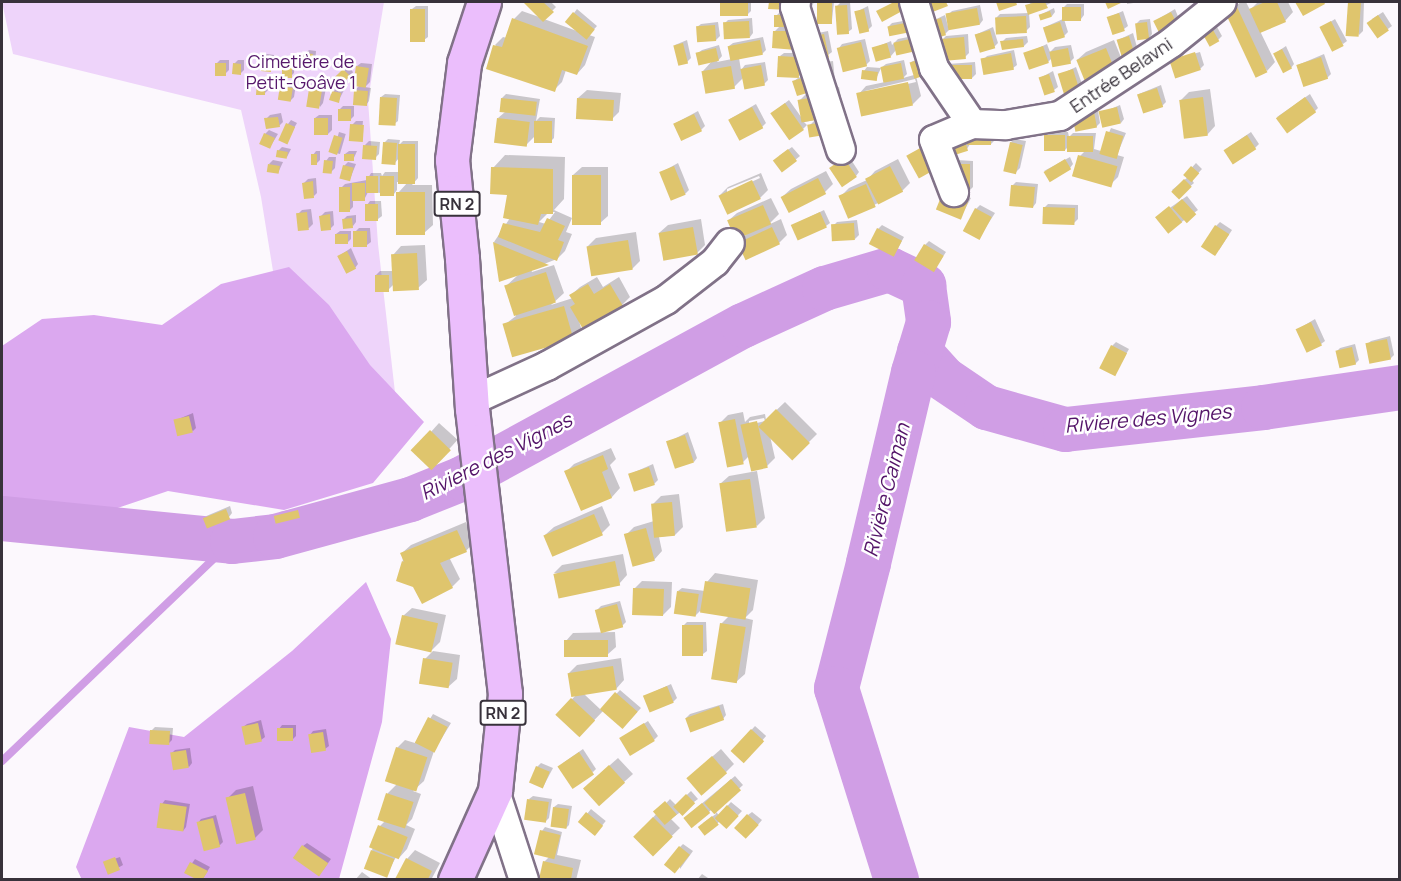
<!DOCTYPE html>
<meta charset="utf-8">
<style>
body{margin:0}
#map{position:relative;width:1401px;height:881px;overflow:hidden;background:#fcf8fd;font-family:Manrope,sans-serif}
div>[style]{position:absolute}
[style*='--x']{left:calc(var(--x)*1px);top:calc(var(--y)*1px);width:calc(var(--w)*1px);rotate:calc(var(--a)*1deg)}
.green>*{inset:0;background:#eed4fa}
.forest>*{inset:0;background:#dba8ef}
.shadow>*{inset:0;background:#0003;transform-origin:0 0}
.stream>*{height:8px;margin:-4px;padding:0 4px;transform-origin:4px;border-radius:4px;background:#d09ee5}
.river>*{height:45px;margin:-22.5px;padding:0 22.5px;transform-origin:22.5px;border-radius:22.5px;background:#d09ee5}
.building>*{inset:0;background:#dfc56d;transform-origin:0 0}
.roads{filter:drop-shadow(2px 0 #817288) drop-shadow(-2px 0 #817288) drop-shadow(0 2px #817288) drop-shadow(0 -2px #817288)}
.street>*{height:28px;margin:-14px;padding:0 14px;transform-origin:14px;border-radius:14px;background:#fff}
.primary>*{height:33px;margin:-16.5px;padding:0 16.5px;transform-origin:16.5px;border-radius:16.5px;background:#ebbefc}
span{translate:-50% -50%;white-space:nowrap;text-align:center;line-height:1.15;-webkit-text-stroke:5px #fff;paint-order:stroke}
.shield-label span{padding:2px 4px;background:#fff;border:2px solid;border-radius:4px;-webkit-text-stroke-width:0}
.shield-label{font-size:16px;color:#38323b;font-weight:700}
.park-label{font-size:18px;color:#56186b}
.street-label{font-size:18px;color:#38323b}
.water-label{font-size:20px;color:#531368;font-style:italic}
.frame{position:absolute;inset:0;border:3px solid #38323b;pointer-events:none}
</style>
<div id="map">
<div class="green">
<i style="clip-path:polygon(2px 2px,384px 2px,368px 100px,378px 244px,396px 401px,278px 302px,261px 197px,241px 110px,13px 54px)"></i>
</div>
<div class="forest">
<i style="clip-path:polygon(289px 267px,329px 305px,370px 365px,424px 422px,373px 483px,284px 510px,168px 491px,67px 525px,2px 503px,2px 346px,42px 319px,94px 315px,162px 325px,221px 284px)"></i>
<i style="clip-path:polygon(366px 582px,391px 639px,382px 722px,339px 879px,82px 880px,76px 867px,129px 727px,184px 737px,292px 651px)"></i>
</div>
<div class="shadow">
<i style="clip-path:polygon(525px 2px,551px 2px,556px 7px,544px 19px,577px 31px,574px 13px,577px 9px,597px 26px,589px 35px,595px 37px,585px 65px,577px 74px,566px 70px,562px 82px,554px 90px,495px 45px,503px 37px,507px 38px,514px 19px,522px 11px,542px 18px)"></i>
<i style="clip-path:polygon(724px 2px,751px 2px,751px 11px,748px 14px,722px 4px)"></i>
<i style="clip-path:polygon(804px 2px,814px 2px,809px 13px)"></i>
<i style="clip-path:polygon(819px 2px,834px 2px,832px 20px,828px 24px,816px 23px)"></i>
<i style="clip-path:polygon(850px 2px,852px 29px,848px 32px,837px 6px,840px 3px)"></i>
<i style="clip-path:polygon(1032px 2px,1051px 3px,1029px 13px,1030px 27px,1026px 31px,996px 18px,1000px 14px,1029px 13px,1027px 6px)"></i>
<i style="clip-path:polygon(1127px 2px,1140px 2px,1127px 4px)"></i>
<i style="clip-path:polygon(1241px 2px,1246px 2px,1250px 10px,1258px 2px,1288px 2px,1293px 12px,1285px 21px,1260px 31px,1275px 62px,1267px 71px,1227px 12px)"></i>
<i style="clip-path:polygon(1350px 2px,1364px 2px,1363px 31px,1359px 35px)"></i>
<i style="clip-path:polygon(1067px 4px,1084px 4px,1084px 15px,1081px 19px,1064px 19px,1068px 32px,1064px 36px,1045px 27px,1063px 19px,1063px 8px)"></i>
<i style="clip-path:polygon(980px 5px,983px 20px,980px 24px,948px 15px,952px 11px)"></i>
<i style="clip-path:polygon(416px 6px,428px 6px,428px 37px,424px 40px,412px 9px)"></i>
<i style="clip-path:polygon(868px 6px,872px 26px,868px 30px,856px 12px)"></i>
<i style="clip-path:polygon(1054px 8px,1055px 12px,1052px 16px,1040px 15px)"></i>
<i style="clip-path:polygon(1175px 9px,1179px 19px,1176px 22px,1155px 21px)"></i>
<i style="clip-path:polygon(1123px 11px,1128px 26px,1124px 29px,1109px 17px)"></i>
<i style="clip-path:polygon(780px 12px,798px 12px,785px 28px,800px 28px,799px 44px,775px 31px,781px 25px,776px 16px)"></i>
<i style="clip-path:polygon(1383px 12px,1392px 26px,1378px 36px,1372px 19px)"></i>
<i style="clip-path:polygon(945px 15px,949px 30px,945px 34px,932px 21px)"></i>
<i style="clip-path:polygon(752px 18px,753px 33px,750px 37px,725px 23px,728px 20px)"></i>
<i style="clip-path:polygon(914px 19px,915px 27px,888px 27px,892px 23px)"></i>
<i style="clip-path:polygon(1150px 19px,1152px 34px,1149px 38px,1136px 24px,1140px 20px)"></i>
<i style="clip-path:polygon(1335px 19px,1347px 41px,1343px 44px,1322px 27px)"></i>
<i style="clip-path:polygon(718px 22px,720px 36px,716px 40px,697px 27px,701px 24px)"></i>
<i style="clip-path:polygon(993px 27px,998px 43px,994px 47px,975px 35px)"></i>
<i style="clip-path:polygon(1217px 27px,1222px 36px,1218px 40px,1205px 35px)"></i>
<i style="clip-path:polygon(828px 31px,832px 52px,828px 55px,818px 33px)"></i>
<i style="clip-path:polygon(1133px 33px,1139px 54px,1135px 57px,1118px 40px)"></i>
<i style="clip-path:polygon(968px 34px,969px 53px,965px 57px,942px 40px,946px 36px)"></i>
<i style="clip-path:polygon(913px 36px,916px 47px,912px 51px,896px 50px,891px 56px,874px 48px,891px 41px,892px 45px,898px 39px)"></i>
<i style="clip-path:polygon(1027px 36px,1028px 42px,1024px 46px,1002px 42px,1006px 38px)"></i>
<i style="clip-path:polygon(763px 37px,766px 50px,762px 54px,739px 58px,741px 70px,745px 65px,765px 62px,768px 80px,764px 84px,743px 78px,734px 87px,703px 71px,712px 61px,698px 53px,702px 50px,719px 45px,722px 56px,717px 62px,732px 59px,729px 46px,733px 43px)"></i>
<i style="clip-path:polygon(865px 39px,870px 61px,866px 65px,839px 48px,842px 44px)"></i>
<i style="clip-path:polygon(687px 40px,691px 58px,687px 62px,675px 45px)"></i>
<i style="clip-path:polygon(1114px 40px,1122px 60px,1114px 69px,1077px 60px,1086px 52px)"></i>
<i style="clip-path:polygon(1047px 44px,1050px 52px,1055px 47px,1071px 45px,1074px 58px,1070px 62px,1052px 58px,1048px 62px,1025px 54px)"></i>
<i style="clip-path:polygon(1286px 46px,1294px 64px,1291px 68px,1274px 54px)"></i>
<i style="clip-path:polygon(309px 50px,316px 51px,315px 64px,311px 67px,305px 54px)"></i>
<i style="clip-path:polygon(1014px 50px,1017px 65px,1013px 68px,983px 60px,987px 56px)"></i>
<i style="clip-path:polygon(1200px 52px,1204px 65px,1200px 69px,1171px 60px)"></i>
<i style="clip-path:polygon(784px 53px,803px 53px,803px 72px,799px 76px,780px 56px)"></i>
<i style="clip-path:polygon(267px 54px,274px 55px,274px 66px,270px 70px,263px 58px)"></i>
<i style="clip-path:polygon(1324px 54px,1331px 74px,1327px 78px,1298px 65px)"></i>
<i style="clip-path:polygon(evenodd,925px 56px,916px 76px,921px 96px,913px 104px,858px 95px,866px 86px,885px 82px,882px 67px,886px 64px,904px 60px,907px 74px,903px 78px,914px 75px,911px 62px,925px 56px,915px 79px,916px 82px,865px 94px,865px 91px,915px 79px)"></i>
<i style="clip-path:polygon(220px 60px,229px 60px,229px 70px,225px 74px,216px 64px)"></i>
<i style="clip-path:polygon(238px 60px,244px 60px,244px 70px,240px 74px,234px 64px)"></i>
<i style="clip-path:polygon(287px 61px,295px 61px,294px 73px,290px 77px,283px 64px)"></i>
<i style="clip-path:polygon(833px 61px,835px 81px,821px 90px,839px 87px,843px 108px,811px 136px,809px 126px,815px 120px,804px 122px,807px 125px,803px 129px,776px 110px,789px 100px,804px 121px,799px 101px,809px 91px,794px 81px,798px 78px,821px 71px,825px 62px)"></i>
<i style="clip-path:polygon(975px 62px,976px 74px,972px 78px,945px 79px,948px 64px)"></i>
<i style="clip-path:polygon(361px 63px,372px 64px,370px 82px,365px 87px,371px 88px,369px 101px,366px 105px,354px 104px,354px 116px,350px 120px,339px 110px,343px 106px,354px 106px,355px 90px,360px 85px,357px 66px)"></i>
<i style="left:348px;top:66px;width:8px;height:18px;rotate:50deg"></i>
<i style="clip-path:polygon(867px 67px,881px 68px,876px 79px,864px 71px)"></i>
<i style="clip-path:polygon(1076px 67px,1082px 84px,1078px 88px,1059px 75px)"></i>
<i style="clip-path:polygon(1053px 71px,1058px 87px,1054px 90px,1040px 78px)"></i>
<i style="clip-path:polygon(262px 78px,268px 79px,268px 90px,264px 94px,258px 82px)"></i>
<i style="clip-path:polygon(286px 83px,296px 84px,294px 97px,290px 101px,282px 87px)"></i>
<i style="clip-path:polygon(1161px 85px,1166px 102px,1162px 106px,1139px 94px)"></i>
<i style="clip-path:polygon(315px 86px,326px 88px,323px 103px,320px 107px,311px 90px)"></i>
<i style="clip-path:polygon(337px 88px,344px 90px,338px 102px,333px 92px)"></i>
<i style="clip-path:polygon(1210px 89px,1215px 126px,1207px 135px,1180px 101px,1189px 92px)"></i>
<i style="clip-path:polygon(587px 90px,621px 93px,619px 112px,611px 120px,578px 98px)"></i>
<i style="clip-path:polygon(385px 94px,400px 95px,398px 121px,394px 124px,381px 97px)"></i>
<i style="clip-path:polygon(506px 94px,540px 99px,536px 121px,540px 117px,555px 118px,554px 138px,550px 142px,535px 136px,525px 146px,498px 118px,505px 112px,502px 98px)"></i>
<i style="clip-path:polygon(1310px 94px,1318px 108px,1315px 111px,1277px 117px)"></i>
<i style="clip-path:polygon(756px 104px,766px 123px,762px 127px,730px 119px)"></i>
<i style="clip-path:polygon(1097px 104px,1100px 123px,1096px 127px,1075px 130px)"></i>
<i style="clip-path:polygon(1120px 105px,1124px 119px,1121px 123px,1101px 113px)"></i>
<i style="clip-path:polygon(698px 111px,705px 126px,701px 130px,674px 124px)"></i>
<i style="clip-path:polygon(281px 113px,283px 122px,279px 126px,266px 119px,270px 115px)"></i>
<i style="clip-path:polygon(319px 115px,332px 115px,332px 130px,328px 134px,315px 118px)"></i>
<i style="clip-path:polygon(291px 120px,297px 123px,286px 142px,288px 124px)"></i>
<i style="clip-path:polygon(356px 121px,363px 121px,361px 141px,352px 125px)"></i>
<i style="clip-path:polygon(995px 124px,995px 140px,991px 144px,970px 144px,967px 149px,944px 133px)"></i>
<i style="clip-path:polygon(1065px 126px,1059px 132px,1068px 132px,1069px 137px,1073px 133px,1096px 133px,1094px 149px,1101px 151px,1111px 128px,1126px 133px,1117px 155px,1124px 157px,1118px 177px,1110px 185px,1080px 156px,1085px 151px,1069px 146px,1065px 150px,1046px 136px)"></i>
<i style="clip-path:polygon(269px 130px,278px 134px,270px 147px,265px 134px)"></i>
<i style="left:339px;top:132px;width:7px;height:21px;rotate:16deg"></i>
<i style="clip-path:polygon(1251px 132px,1259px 144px,1255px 148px,1229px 147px)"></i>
<i style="clip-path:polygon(388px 139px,400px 140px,399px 145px,403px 141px,418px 141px,418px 178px,412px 185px,432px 185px,433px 225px,424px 233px,398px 193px,408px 182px,397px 182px,397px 190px,394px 194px,368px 192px,364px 200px,353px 200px,353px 207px,349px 211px,341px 188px,345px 184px,367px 180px,371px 173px,381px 173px,382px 176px,385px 172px,399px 172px,399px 158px,394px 164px,384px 143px)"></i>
<i style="clip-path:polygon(1015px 139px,1026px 141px,1020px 168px,1016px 172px,1011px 142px)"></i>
<i style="clip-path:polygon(369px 141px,380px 142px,379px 154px,375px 158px,365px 145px)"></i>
<i style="clip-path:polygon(282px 147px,291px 149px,287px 157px,278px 151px)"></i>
<i style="clip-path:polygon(792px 147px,800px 156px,783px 170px,779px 156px)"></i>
<i style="clip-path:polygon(316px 151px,320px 151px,320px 160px,316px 164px,313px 155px)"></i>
<i style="clip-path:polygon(349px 151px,357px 151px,353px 160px,345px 154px)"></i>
<i style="clip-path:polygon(evenodd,505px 155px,565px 157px,564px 199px,554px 210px,572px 218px,566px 232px,572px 234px,565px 251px,557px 259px,531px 269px,532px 272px,554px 265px,564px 293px,551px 305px,573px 298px,571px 295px,580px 287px,597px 277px,603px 287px,619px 277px,630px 297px,622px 305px,579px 321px,582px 331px,573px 339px,504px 325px,516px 316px,506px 286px,519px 274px,501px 280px,494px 242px,510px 218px,509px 194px,493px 168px,505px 155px,549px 212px,555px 212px,546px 224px,539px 222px,549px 212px)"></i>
<i style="clip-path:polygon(848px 155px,859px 172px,856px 176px,831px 168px)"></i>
<i style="clip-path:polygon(329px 157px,336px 157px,335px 168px,331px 172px,326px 161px)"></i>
<i style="clip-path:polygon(1070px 157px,1073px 164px,1070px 168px,1044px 171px)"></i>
<i style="clip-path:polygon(898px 159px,910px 183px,902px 191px,850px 217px,841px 196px,849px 188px,867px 180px,875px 171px)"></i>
<i style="clip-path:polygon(273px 160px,283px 162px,278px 173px,269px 164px)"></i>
<i style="clip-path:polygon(957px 160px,973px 161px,973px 187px,969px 191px)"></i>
<i style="clip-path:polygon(348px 162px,356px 164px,350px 179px,344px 166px)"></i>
<i style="clip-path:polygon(678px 163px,689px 190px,685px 194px,660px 173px)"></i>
<i style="clip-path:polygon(1196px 163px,1202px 169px,1192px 180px,1194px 183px,1178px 197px,1172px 190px,1188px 177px,1185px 175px)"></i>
<i style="clip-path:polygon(582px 167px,608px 167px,608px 216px,599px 224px,573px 175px)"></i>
<i style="clip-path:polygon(826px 171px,833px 184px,825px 192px,782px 197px,791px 189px)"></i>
<i style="clip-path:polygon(evenodd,761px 173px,768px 190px,760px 198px,719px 196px,728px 187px,761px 173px,759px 176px,760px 178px,727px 193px,727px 189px,759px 176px)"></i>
<i style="clip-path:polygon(316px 178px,317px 193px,314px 196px,304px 183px,308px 179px)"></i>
<i style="clip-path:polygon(1016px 182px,1038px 184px,1036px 203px,1033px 207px,1012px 186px)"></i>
<i style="clip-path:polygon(948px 189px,971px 198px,960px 218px)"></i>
<i style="clip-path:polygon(1187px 196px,1198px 210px,1168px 232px,1161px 214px)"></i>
<i style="clip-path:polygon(771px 198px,779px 214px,768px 225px,781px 219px,787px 235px,779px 243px,738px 242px,749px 232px,728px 221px,737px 213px)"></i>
<i style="clip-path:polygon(370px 201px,381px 201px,382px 216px,378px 219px,367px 205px)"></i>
<i style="clip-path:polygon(1048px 204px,1078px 205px,1078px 219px,1074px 223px,1044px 208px)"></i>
<i style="clip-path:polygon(980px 205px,995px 213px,979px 238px,976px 209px)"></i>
<i style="clip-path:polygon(311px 209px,313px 224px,309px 228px,300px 229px,298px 214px,302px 210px)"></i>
<i style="clip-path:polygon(824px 210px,830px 223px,826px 226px,793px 225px)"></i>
<i style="clip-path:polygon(333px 211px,334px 225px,330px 229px,321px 216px,325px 212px)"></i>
<i style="clip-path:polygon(356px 215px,356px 222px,353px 226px,343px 220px,347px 216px)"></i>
<i style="clip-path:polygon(701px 219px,705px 245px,697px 253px,659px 233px,668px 225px)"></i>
<i style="clip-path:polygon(857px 220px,859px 235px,855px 239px,833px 226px,837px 222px)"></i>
<i style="clip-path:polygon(1220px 222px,1232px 230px,1219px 250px,1216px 226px)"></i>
<i style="clip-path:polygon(882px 225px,904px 237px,896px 252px,878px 229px)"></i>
<i style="clip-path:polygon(359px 228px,370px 228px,371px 242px,367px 245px,355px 232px)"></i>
<i style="clip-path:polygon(340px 231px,351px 231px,351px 239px,347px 243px,336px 234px)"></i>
<i style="clip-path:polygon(636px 232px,640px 261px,632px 269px,587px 247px,596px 238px)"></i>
<i style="clip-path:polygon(929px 241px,946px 252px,934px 270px,925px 245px)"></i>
<i style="clip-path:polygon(425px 245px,427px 280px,418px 288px,394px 284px,388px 290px,376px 275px,380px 271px,393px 271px,393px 255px,401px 246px)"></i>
<i style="clip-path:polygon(351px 248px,358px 264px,355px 268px,339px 256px)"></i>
<i style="clip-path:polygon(1315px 319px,1325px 341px,1321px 344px,1298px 329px)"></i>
<i style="clip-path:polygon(1390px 336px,1394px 355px,1390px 359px,1367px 344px,1371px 341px)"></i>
<i style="clip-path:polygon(1116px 342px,1129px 349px,1115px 374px,1112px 346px)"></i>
<i style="clip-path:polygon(1355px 344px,1359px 360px,1355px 364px,1336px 352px,1340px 348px)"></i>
<i style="clip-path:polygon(evenodd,785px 402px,817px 434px,792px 459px,770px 436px,775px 458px,767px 466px,748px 457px,743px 462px,720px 423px,728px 415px,743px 412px,745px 422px,750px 417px,765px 414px,766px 420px,785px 402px,764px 418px,765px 421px,749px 425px,749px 421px,764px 418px)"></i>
<i style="clip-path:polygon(193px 413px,196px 428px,193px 431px,176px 420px)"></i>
<i style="left:439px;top:423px;width:25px;height:37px;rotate:42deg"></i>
<i style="clip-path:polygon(688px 432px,697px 458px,694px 462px,668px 442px)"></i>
<i style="clip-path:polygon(611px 448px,616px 459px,610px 465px,620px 488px,612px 497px,582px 509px,566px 472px,574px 464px)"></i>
<i style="clip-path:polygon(653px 464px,658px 480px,654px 484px,630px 474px)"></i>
<i style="clip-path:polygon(757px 471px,765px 518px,757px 526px,720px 484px,729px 476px)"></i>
<i style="clip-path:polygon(679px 494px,683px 527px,675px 535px,659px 537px,662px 551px,654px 560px,626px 535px,634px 527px,654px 521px,652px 505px,661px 496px)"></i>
<i style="clip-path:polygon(230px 506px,232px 513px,229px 517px,204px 517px)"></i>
<i style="clip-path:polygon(602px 506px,610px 525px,602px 533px,545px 535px,554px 527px)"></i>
<i style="clip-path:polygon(302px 507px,303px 513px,299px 517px,276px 516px,280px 512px)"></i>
<i style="clip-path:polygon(466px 522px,474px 542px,466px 551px,449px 557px,460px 579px,452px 587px,403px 562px,402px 553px,411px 545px)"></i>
<i style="clip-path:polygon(623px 554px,627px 575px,619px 584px,554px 573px,562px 565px)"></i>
<i style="clip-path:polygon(715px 573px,758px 580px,753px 610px,745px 618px,753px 620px,745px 674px,736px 682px,721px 624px,729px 616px,700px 611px,695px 616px,678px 591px,682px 588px,705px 591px,707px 582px)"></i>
<i style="clip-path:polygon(642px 581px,672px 582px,671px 607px,663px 615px,634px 589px)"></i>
<i style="clip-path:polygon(620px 601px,626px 622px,622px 626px,597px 610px,601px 606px)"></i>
<i style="clip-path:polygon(412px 608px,446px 615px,440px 642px,432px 650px,403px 616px)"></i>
<i style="clip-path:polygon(687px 622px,706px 622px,707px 651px,703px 654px,683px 626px)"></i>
<i style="clip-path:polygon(615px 632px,616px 647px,607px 655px,565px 642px,573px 633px)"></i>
<i style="clip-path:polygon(433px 651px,460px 655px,457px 679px,448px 687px,425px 659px)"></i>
<i style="clip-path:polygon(621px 658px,624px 680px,616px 689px,584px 694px,601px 710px,620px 690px,641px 708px,627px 723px,604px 710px,580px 735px,558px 714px,576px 695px,569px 673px,577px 665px)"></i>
<i style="clip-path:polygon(671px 684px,677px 698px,673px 702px,645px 696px)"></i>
<i style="clip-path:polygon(723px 704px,726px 715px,723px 719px,686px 718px,690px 714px)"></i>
<i style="clip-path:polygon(433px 714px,451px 723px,434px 751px,424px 781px,413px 791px,421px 794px,412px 819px,406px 825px,415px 829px,407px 849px,399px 858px,396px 857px,386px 876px,372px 850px,380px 826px,385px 821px,379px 819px,388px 793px,398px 783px,397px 748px,405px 740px,415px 743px)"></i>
<i style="clip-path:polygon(261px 720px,265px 737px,261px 740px,243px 727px,247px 724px)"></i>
<i style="clip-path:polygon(648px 721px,658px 736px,654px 740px,621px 739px)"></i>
<i style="clip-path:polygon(282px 725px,296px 725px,296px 736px,292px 740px,279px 729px)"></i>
<i style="left:755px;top:726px;width:15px;height:34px;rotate:42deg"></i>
<i style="clip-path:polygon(155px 727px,173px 728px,172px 740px,168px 744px,151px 731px)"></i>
<i style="clip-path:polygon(326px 729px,329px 746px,325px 749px,310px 735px,313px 731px)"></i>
<i style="clip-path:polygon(190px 748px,192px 763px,189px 767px,171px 754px,175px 750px)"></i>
<i style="clip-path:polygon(583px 749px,596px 769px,593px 772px,563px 763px)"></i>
<i style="clip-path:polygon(721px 749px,734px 764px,726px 772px,688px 778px)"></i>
<i style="clip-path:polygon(618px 758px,633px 774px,624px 782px,593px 780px)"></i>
<i style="clip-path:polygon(541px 763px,553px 768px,543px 787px,537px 767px)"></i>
<i style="clip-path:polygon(735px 776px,743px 785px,715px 811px,719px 815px,731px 802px,742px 811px,727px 827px,720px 821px,705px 834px,703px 823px,716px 814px,712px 809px,709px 812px,688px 815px)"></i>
<i style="clip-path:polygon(253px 786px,263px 830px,255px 838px,228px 798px,236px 790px)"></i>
<i style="clip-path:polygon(691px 791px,698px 799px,671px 819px,680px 828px,653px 854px,635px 837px,670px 799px,676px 805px)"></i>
<i style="clip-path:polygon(533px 796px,552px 799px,549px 818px,545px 822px,529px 799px)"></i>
<i style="clip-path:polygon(165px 800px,190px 804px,186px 827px,183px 831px,162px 804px)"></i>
<i style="clip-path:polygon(558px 804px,572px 806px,569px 825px,565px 829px,554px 807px)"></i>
<i style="left:591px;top:809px;width:19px;height:18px;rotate:39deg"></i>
<i style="clip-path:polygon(752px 812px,762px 820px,751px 833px,748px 815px)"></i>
<i style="clip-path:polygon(216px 815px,223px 842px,219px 846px,198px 823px,201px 819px)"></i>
<i style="clip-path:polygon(545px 827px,562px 832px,557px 855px,581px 860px,576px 880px,540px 880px,544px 862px,549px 857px,542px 831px)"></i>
<i style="clip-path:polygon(307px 843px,331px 859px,323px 870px,303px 846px)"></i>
<i style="clip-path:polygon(683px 844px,693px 851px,680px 869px,680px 847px)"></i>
<i style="clip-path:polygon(415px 850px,440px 863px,431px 880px,396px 880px,407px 859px)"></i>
<i style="clip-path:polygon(120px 857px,123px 865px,109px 873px,105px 862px)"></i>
<i style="clip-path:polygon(195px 859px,210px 867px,202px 880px,186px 872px)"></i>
<i style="clip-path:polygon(362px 872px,373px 880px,355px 880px)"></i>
<i style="clip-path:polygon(702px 874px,711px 880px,697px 880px)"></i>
</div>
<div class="stream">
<i style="--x:2;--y:761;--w:318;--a:-43.7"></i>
</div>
<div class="river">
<i style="--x:919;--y:351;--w:36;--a:48"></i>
<i style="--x:943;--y:378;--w:52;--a:34"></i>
<i style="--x:986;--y:407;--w:82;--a:15.6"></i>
<i style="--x:1065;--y:429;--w:199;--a:-6.3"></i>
<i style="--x:1263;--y:407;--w:138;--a:-8.3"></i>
<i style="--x:2;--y:518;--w:231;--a:5.7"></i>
<i style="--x:232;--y:541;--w:43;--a:-6.6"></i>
<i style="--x:275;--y:536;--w:140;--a:-15.3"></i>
<i style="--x:410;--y:499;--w:56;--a:-22"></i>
<i style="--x:462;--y:478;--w:320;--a:-28.6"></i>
<i style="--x:743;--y:325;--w:89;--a:-24.6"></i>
<i style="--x:824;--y:288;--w:68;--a:-16.3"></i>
<i style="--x:889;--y:269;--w:38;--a:25"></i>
<i style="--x:923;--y:285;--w:37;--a:82"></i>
<i style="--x:928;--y:322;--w:52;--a:106.7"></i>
<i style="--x:913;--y:372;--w:196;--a:103.3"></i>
<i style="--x:868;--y:563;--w:129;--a:104.4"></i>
<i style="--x:836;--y:688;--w:201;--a:72.6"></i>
</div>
<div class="building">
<i style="clip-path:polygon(523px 2px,543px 2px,554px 12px,543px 22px)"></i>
<i style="left:748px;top:2px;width:14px;height:28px;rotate:90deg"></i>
<i style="clip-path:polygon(769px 2px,790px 2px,789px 10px,768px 9px)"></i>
<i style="left:817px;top:2px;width:15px;height:22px"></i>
<i style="clip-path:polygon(894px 2px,899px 2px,904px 10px,882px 22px,876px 11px)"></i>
<i style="clip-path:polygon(925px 2px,946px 2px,948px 6px,930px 13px)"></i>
<i style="clip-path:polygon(996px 2px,1016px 2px,1017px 5px,999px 11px)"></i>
<i style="clip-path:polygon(1037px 2px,1045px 2px,1048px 8px,1028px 15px,1025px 5px)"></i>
<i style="clip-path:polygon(1105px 2px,1123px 2px,1108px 9px)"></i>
<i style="clip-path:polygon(1265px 2px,1277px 2px,1286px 22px,1260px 33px,1249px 9px)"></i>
<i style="clip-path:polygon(1295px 2px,1324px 2px,1325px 4px,1303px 16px)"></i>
<i style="left:1348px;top:2px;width:13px;height:34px;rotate:4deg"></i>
<i style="left:847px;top:5px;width:29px;height:12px;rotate:86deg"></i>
<i style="left:1062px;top:7px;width:19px;height:14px"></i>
<i style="left:1237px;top:7px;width:72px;height:13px;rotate:65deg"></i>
<i style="left:977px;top:8px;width:17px;height:32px;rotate:80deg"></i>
<i style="left:410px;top:9px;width:15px;height:33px"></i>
<i style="left:864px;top:9px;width:23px;height:10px;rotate:77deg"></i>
<i style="left:1050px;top:11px;width:6px;height:12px;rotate:72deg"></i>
<i style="left:573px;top:12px;width:28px;height:13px;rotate:39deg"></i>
<i style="left:1171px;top:12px;width:13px;height:20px;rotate:63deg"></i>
<i style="left:1119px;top:13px;width:19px;height:13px;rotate:72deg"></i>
<i style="left:774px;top:15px;width:20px;height:12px"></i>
<i style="left:1378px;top:15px;width:19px;height:14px;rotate:55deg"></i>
<i style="left:1026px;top:16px;width:17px;height:31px;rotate:87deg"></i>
<i style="clip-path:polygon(512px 18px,588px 46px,577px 75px,562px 70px,555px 92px,486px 69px,493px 45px,502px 47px)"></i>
<i style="left:941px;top:18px;width:18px;height:11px;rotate:74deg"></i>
<i style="left:749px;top:21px;width:17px;height:26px;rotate:87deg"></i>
<i style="left:1331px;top:21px;width:28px;height:13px;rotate:63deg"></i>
<i style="left:910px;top:22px;width:10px;height:23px;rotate:79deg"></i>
<i style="left:1060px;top:22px;width:16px;height:18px;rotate:72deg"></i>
<i style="left:1147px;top:22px;width:17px;height:12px;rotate:83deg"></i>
<i style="left:715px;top:25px;width:16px;height:19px;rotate:86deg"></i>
<i style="left:990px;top:30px;width:19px;height:16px;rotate:74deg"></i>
<i style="left:1213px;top:30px;width:13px;height:11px;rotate:61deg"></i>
<i style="clip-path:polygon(773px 31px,796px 31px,796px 50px,772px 48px)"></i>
<i style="left:824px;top:34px;width:24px;height:11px;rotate:78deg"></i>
<i style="left:1129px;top:36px;width:24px;height:13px;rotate:73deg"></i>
<i style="left:964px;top:37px;width:22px;height:23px;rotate:85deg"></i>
<i style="left:910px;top:39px;width:13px;height:17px;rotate:77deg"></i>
<i style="clip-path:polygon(1023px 39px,1024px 47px,1002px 50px,1000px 41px)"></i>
<i style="left:760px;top:40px;width:15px;height:33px;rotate:79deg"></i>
<i style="left:861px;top:42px;width:25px;height:25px;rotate:76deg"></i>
<i style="left:683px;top:43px;width:21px;height:10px;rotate:76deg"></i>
<i style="left:887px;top:43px;width:15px;height:16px;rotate:74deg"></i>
<i style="left:1043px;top:46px;width:18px;height:21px;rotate:71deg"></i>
<i style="left:716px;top:48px;width:13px;height:21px;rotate:77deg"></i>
<i style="left:1068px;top:48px;width:16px;height:19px;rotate:79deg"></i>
<i style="left:1106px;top:48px;width:24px;height:32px;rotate:68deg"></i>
<i style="left:1282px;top:49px;width:22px;height:10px;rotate:63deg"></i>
<i style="left:1195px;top:52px;width:19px;height:27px;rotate:72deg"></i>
<i style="left:304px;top:53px;width:9px;height:15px;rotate:6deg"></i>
<i style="left:1011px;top:53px;width:17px;height:31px;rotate:80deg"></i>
<i style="left:778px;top:56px;width:22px;height:21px;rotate:3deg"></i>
<i style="clip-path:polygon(262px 57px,271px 58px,271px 72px,261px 71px)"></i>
<i style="left:1321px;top:57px;width:23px;height:26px;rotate:72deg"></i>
<i style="left:921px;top:59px;width:17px;height:12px;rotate:73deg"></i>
<i style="left:215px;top:63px;width:11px;height:13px"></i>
<i style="clip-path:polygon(233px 63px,241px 64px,241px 75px,232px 74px)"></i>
<i style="left:901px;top:63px;width:16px;height:21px;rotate:79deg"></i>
<i style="left:282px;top:64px;width:10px;height:14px"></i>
<i style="left:761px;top:65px;width:21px;height:21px;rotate:79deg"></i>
<i style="clip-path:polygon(819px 65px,829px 65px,831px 86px,797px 96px,792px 81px,820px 73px)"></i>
<i style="left:972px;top:65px;width:14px;height:29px;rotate:90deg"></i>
<i style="left:356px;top:66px;width:13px;height:20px;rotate:9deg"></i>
<i style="left:731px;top:66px;width:23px;height:30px;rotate:80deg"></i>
<i style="left:343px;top:69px;width:10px;height:14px;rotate:45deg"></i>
<i style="left:1073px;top:69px;width:21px;height:16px;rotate:73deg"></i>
<i style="left:862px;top:70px;width:16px;height:9px;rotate:7deg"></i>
<i style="left:1049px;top:74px;width:19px;height:11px;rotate:72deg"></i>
<i style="clip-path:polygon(257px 81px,265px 82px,265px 95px,256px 95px)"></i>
<i style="left:908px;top:82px;width:24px;height:53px;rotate:78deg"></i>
<i style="left:280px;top:86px;width:13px;height:14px;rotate:9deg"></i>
<i style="left:1157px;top:88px;width:20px;height:21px;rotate:72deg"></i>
<i style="left:309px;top:89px;width:13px;height:18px;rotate:9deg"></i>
<i style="left:354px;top:90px;width:14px;height:15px;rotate:4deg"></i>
<i style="clip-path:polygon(332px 91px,341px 93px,339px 103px,329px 100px)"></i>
<i style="left:831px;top:94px;width:23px;height:34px;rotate:80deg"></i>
<i style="left:380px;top:97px;width:17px;height:28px;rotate:3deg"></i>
<i style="left:1203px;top:97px;width:39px;height:24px;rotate:83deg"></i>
<i style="left:1305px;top:97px;width:19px;height:36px;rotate:54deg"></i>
<i style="left:501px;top:98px;width:36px;height:14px;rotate:6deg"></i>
<i style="left:577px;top:98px;width:37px;height:21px;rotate:3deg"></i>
<i style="left:785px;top:103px;width:33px;height:18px;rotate:55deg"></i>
<i style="left:752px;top:107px;width:24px;height:27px;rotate:62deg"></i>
<i style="left:1093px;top:107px;width:21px;height:22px;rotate:79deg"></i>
<i style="left:1117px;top:107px;width:17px;height:19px;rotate:77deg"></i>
<i style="left:338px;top:109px;width:13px;height:12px"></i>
<i style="left:694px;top:114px;width:19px;height:23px;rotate:65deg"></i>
<i style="clip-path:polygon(278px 117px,280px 127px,266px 129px,264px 118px)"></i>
<i style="left:314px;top:118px;width:14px;height:17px"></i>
<i style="left:497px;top:118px;width:33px;height:25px;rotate:7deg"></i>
<i style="left:534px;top:121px;width:18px;height:22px"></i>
<i style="left:824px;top:122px;width:13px;height:17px;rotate:81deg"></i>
<i style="left:286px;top:123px;width:10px;height:19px;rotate:24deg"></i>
<i style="left:350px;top:124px;width:14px;height:17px;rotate:4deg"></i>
<i style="left:960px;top:126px;width:26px;height:19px;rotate:72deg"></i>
<i style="left:967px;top:127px;width:24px;height:18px"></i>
<i style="left:1106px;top:131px;width:18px;height:24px;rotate:16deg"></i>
<i style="left:264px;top:133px;width:12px;height:12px;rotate:24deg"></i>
<i style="left:334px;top:135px;width:9px;height:18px;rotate:18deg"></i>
<i style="left:1044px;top:135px;width:21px;height:16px"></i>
<i style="left:1247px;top:135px;width:17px;height:28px;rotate:57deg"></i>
<i style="left:1067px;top:136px;width:26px;height:16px"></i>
<i style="left:383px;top:142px;width:14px;height:22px;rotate:4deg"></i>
<i style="left:1010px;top:142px;width:13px;height:30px;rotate:13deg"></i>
<i style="left:398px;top:144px;width:17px;height:40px"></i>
<i style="left:363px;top:145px;width:14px;height:14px;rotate:4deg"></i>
<i style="left:922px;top:147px;width:26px;height:18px;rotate:61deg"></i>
<i style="left:788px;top:149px;width:15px;height:19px;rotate:53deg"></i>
<i style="left:277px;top:150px;width:11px;height:7px;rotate:10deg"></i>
<i style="left:311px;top:154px;width:6px;height:11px"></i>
<i style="left:344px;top:154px;width:10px;height:7px"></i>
<i style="left:1078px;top:155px;width:41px;height:22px;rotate:16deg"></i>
<i style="left:844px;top:158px;width:23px;height:18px;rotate:56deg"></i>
<i style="left:1065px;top:159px;width:12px;height:25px;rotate:59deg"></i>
<i style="left:324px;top:160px;width:9px;height:13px;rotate:6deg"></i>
<i style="left:268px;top:164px;width:12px;height:8px;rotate:9deg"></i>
<i style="left:952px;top:164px;width:18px;height:28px"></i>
<i style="left:343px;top:165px;width:11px;height:14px;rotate:15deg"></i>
<i style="left:674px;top:166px;width:31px;height:16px;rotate:68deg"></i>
<i style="left:890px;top:166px;width:29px;height:28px;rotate:63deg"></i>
<i style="left:1191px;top:166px;width:11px;height:12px;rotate:41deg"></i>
<i style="clip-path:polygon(491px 167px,553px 169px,553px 214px,541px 214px,538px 225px,503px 218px,507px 195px,490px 194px)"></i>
<i style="left:572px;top:175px;width:29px;height:50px"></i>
<i style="left:366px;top:176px;width:12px;height:17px"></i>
<i style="left:380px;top:176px;width:14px;height:20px"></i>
<i style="left:818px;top:178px;width:18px;height:42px;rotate:63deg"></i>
<i style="left:1184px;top:179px;width:11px;height:18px;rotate:45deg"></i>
<i style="left:752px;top:180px;width:21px;height:37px;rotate:65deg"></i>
<i style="clip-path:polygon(313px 181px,314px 198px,304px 199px,302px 183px)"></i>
<i style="left:352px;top:183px;width:13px;height:18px"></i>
<i style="left:866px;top:184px;width:25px;height:30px;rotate:67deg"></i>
<i style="left:1011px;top:185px;width:24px;height:21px;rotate:5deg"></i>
<i style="left:339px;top:187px;width:11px;height:25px"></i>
<i style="left:396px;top:192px;width:29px;height:43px"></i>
<i style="left:943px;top:192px;width:27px;height:19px;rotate:22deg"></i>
<i style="left:1182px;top:199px;width:21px;height:13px;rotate:47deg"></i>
<i style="left:365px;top:204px;width:13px;height:17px"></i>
<i style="left:763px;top:205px;width:21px;height:39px;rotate:67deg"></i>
<i style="left:1169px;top:206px;width:21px;height:18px;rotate:51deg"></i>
<i style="left:1043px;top:207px;width:32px;height:17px;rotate:2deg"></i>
<i style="left:975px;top:208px;width:19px;height:26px;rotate:28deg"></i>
<i style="left:307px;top:212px;width:18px;height:11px;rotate:84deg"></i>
<i style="left:820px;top:212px;width:17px;height:32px;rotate:66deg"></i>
<i style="clip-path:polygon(330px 214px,331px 230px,321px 231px,319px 216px)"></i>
<i style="left:352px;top:218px;width:10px;height:10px;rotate:84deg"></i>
<i style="clip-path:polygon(547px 218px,565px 226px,558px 240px,564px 242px,557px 261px,498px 237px,503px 223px,540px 232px)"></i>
<i style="left:854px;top:223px;width:17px;height:23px;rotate:87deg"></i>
<i style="left:1215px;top:225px;width:17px;height:26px;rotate:33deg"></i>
<i style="left:693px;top:227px;width:28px;height:35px;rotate:80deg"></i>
<i style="left:772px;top:227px;width:19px;height:38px;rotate:65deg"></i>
<i style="left:877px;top:228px;width:28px;height:18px;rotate:27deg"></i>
<i style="left:367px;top:231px;width:16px;height:14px;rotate:90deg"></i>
<i style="left:335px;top:234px;width:13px;height:10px"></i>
<i style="left:628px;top:240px;width:30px;height:42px;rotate:81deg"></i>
<i style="clip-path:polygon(493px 242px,549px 265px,499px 282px)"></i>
<i style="left:924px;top:244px;width:23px;height:19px;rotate:31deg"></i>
<i style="left:347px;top:251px;width:20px;height:11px;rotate:63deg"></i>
<i style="left:417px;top:253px;width:37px;height:26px;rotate:87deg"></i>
<i style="left:546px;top:272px;width:32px;height:44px;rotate:72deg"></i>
<i style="left:375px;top:275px;width:14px;height:17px"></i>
<i style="clip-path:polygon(588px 284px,594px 294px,610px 284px,623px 306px,583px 329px,570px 307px,575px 304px,569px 295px)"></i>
<i style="left:564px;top:306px;width:35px;height:64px;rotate:74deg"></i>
<i style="left:1311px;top:322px;width:26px;height:17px;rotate:65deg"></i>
<i style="left:1387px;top:339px;width:21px;height:22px;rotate:79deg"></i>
<i style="left:1111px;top:345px;width:18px;height:26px;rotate:27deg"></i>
<i style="left:1352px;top:347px;width:18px;height:17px;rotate:77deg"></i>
<i style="left:776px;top:409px;width:48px;height:25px;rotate:45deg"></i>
<i style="left:189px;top:416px;width:17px;height:16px;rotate:77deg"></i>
<i style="left:735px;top:419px;width:46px;height:17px;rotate:79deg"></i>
<i style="left:757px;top:421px;width:48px;height:17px;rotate:77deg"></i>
<i style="left:430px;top:430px;width:29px;height:28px;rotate:44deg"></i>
<i style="left:685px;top:435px;width:29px;height:20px;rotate:72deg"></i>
<i style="clip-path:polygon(603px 455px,608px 469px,602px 472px,612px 498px,581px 511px,564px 471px)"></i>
<i style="left:649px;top:467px;width:19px;height:22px;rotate:72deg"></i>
<i style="left:750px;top:479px;width:49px;height:31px;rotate:82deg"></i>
<i style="left:672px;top:502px;width:34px;height:21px;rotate:85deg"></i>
<i style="left:226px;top:509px;width:11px;height:25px;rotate:68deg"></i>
<i style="left:298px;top:510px;width:8px;height:25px;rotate:76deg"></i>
<i style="left:594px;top:514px;width:23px;height:55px;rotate:67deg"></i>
<i style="left:646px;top:528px;width:34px;height:23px;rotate:75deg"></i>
<i style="clip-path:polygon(457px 530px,467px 552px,440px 563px,453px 588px,422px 604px,413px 587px,396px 581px,402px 561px,404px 562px,400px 553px)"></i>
<i style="left:615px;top:561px;width:25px;height:63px;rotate:78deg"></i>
<i style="left:705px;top:581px;width:46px;height:32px;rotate:9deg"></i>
<i style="left:633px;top:588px;width:31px;height:27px;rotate:2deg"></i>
<i style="left:677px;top:591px;width:22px;height:23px;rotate:8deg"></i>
<i style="left:617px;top:604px;width:24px;height:23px;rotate:75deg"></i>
<i style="left:402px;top:615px;width:37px;height:30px;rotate:13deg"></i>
<i style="left:720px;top:623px;width:26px;height:57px;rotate:9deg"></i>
<i style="left:682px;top:625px;width:21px;height:31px"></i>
<i style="left:608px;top:640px;width:17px;height:44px;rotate:90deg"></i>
<i style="left:423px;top:658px;width:30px;height:26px;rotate:9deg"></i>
<i style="left:613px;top:666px;width:24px;height:46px;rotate:81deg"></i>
<i style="left:667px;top:686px;width:18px;height:26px;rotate:68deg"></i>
<i style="left:615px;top:692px;width:30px;height:23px;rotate:41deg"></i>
<i style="left:571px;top:698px;width:33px;height:23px;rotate:43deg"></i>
<i style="left:719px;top:706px;width:15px;height:36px;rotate:70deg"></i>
<i style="left:428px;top:717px;width:22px;height:29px;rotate:27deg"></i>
<i style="left:258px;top:723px;width:19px;height:17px;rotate:78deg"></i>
<i style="left:644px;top:723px;width:21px;height:29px;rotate:59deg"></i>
<i style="left:277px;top:728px;width:16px;height:13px"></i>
<i style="left:751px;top:729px;width:18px;height:30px;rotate:43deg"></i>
<i style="left:150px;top:730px;width:20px;height:14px;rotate:3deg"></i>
<i style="left:323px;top:732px;width:19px;height:15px;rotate:81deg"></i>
<i style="left:396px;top:747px;width:33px;height:36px;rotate:18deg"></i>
<i style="left:186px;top:750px;width:18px;height:16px;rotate:81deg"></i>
<i style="left:579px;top:752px;width:27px;height:26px;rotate:56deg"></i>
<i style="left:712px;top:756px;width:23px;height:34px;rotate:49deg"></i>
<i style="left:609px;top:765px;width:24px;height:35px;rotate:48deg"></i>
<i style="left:536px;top:766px;width:15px;height:18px;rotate:23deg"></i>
<i style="left:731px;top:779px;width:15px;height:36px;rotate:48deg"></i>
<i style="left:245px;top:793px;width:48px;height:20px;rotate:77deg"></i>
<i style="left:386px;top:793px;width:29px;height:28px;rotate:18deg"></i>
<i style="left:686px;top:794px;width:13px;height:18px;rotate:45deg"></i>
<i style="left:527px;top:799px;width:22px;height:21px;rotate:8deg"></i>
<i style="left:665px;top:801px;width:18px;height:16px;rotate:49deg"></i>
<i style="left:160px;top:803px;width:27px;height:25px;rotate:8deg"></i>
<i style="left:702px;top:803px;width:13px;height:24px;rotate:51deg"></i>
<i style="left:727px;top:805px;width:16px;height:18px;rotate:43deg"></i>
<i style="left:553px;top:807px;width:16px;height:20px;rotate:7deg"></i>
<i style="left:586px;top:812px;width:22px;height:13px;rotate:39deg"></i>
<i style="left:747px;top:814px;width:16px;height:19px;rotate:43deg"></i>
<i style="left:712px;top:816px;width:11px;height:18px;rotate:52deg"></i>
<i style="left:653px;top:817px;width:28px;height:28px;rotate:45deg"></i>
<i style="left:213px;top:818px;width:30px;height:17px;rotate:76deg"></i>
<i style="left:378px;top:825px;width:32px;height:24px;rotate:22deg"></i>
<i style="left:540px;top:830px;width:21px;height:25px;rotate:14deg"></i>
<i style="left:302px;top:845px;width:32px;height:16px;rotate:35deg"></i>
<i style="left:679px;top:846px;width:14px;height:24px;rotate:39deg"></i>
<i style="left:371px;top:850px;width:25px;height:20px;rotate:21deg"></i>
<i style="left:115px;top:857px;width:14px;height:13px;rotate:69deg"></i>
<i style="clip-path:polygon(406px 858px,432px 871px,428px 879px,395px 879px)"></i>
<i style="clip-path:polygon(543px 861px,573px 868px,571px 879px,539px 879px)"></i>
<i style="clip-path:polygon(190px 862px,208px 871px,203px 879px,196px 879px,184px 873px)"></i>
</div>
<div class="roads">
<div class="street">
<i style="--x:796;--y:2;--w:5;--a:101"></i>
<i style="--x:795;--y:7;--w:150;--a:72.2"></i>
<i style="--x:914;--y:2;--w:69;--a:73.1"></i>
<i style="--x:934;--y:68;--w:68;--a:55.8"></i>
<i style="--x:972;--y:124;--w:41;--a:157.2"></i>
<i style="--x:934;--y:140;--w:56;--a:69"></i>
<i style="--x:972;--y:124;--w:34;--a:2"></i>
<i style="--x:1006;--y:125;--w:55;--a:-9.5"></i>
<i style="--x:1060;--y:116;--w:133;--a:-33.3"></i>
<i style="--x:1171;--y:43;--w:65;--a:-38.8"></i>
<i style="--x:471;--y:401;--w:84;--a:-24.7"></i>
<i style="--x:547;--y:366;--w:136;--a:-29"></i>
<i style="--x:666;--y:300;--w:62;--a:-37.8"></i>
<i style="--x:715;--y:262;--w:24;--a:-52"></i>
<i style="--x:495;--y:791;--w:94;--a:72"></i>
</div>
<div class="primary">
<i style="--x:455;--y:880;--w:98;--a:-65.8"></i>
<i style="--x:495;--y:791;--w:98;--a:-84.1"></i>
<i style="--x:505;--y:694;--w:287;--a:-96.6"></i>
<i style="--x:472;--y:409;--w:151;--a:-93.8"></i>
<i style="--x:462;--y:258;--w:99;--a:-95.8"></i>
<i style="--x:452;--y:160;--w:98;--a:-82.9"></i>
<i style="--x:464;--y:63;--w:64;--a:-71.8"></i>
</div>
</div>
<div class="shield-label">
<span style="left:457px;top:204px">RN 2</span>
<span style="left:503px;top:713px">RN 2</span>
</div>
<div class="park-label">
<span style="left:301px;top:72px">Cimetière de<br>Petit-Goâve 1</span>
</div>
<div class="street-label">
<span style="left:1121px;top:75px;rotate:-34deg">Entrée Belavni</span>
</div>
<div class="water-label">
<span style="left:1148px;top:418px;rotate:-5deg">Riviere des Vignes</span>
<span style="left:496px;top:456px;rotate:-27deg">Riviere des Vignes</span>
<span style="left:886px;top:490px;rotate:-76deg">Rivière Caiman</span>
</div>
<div class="frame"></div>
</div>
